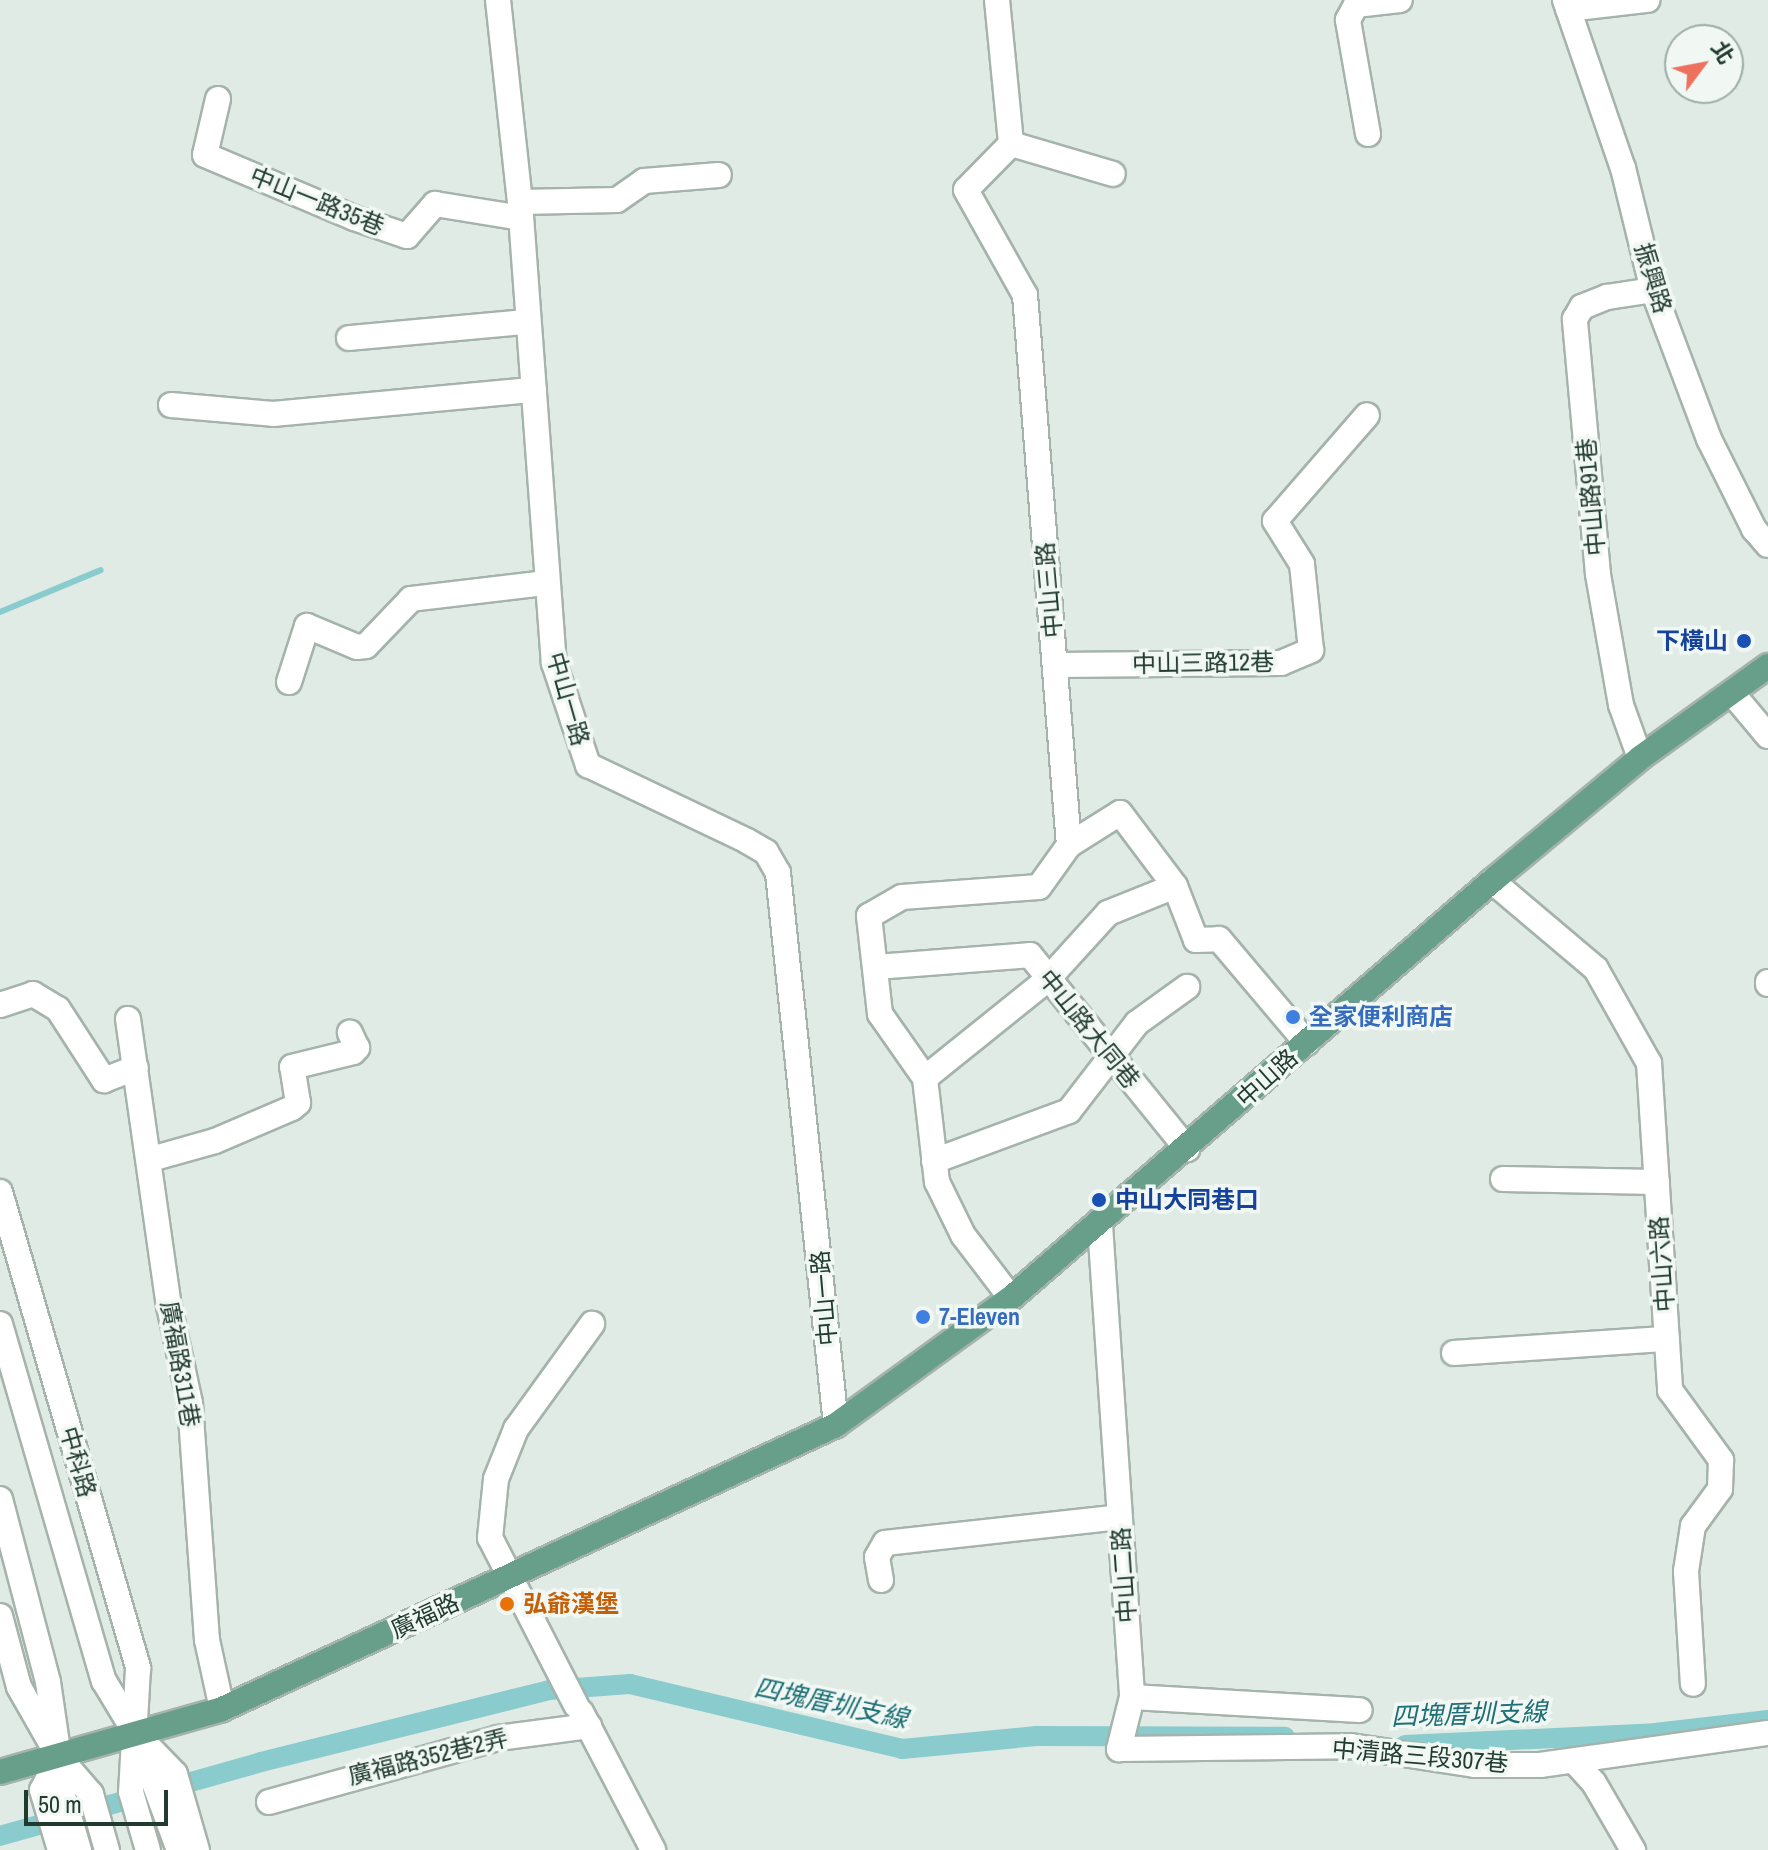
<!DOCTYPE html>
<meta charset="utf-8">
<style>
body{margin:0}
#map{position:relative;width:1768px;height:1850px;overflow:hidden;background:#e1ebe5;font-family:"Archivo Narrow","Noto Sans TC",sans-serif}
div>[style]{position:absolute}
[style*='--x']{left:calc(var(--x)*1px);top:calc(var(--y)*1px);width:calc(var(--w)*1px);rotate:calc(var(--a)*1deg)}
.stream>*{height:6px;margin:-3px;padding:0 3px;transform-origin:3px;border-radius:3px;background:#8acbce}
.canal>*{height:20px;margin:-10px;padding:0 10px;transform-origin:10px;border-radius:10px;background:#8acbce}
.roads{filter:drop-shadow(2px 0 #a4b3ab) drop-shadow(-2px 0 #a4b3ab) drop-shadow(0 2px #a4b3ab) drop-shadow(0 -2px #a4b3ab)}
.minor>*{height:24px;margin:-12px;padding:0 12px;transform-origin:12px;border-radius:12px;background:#fff}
.major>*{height:24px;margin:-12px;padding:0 12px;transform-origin:12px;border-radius:12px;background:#679f8b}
.dots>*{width:22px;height:22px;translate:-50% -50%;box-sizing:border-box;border:4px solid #f1f8f4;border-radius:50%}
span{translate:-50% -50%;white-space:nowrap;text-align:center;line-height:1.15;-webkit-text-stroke:7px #f1f8f4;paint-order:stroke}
.street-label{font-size:24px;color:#223b31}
.transit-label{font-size:24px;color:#164399;font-weight:700}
.right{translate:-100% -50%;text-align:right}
.left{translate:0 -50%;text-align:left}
.shop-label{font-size:24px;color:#366cbe;font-weight:700}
.food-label{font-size:24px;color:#c56008;font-weight:700}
.water-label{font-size:26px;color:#1e6f75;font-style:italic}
.north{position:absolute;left:1664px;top:24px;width:80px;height:80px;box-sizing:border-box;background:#f1f8f4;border:2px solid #9eaca6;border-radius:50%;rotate:58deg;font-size:22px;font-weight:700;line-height:32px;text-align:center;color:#223b31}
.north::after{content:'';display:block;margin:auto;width:28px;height:36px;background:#ed715d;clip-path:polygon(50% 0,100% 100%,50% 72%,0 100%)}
.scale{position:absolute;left:24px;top:1790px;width:144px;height:36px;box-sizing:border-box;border:4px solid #223b31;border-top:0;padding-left:10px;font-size:24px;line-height:28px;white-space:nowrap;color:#223b31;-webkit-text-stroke:6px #f1f8f4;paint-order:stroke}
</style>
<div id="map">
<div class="stream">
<i style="--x:0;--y:612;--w:109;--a:-22.6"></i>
</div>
<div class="canal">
<i style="--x:1405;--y:1745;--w:250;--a:-2.7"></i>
<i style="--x:1655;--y:1733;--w:114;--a:-6.6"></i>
<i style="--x:0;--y:1836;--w:271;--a:-15.8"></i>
<i style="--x:261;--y:1762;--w:297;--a:-14"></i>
<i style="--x:549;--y:1690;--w:81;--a:-4.2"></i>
<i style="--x:630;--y:1684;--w:280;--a:13.4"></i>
<i style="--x:902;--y:1749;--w:135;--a:-5.5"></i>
<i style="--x:1036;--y:1736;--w:249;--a:0.2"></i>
</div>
<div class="roads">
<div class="minor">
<i style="--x:498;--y:0;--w:203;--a:83.8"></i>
<i style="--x:520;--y:202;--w:462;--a:85.8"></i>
<i style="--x:554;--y:663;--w:108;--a:71.6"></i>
<i style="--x:588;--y:765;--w:176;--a:25.5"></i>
<i style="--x:747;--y:841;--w:22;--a:30"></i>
<i style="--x:766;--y:852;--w:24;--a:60"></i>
<i style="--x:778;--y:873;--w:555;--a:84"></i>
<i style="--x:997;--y:0;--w:145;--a:84.4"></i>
<i style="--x:1011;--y:144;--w:64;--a:134.4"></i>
<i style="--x:966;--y:190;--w:120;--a:60.7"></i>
<i style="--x:1025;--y:295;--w:552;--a:85.43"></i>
<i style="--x:1069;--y:845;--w:60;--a:-32.1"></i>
<i style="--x:1120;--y:813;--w:91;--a:53"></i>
<i style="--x:1175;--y:886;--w:58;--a:68.7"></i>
<i style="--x:1196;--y:940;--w:23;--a:-2"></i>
<i style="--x:1219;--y:939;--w:136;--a:49.8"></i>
<i style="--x:1565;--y:0;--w:178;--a:71"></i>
<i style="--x:1623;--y:168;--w:126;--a:76.2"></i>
<i style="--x:1653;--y:290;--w:159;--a:69.4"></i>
<i style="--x:1709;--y:439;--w:101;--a:63.4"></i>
<i style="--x:1754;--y:529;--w:21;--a:49"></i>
<i style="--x:1568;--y:9;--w:80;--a:-6.5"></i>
<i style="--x:218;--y:99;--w:57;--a:103.1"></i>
<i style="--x:205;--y:155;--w:162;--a:22.9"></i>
<i style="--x:354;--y:218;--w:56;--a:18.8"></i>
<i style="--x:407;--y:236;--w:43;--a:-48.8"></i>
<i style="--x:435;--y:204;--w:87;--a:9.2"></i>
<i style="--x:1368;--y:134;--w:116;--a:-100"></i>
<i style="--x:1348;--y:20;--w:17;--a:-62"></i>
<i style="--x:1356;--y:5;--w:44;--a:-6.5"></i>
<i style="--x:1011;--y:144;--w:106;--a:16.4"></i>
<i style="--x:520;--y:202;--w:97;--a:-1.2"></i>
<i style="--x:617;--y:200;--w:33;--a:-35"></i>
<i style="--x:644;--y:181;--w:75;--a:-4.6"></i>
<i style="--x:349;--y:338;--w:177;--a:-5.2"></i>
<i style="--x:171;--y:405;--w:102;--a:5"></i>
<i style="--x:273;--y:414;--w:262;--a:-5.3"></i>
<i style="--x:1055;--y:665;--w:226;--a:-0.5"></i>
<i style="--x:1281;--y:663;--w:33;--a:-23"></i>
<i style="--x:1311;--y:650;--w:86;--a:-96"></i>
<i style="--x:1302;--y:564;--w:51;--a:-122.1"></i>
<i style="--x:1275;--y:521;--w:140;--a:-49"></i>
<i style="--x:289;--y:682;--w:59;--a:-72.2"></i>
<i style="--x:307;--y:626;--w:54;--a:22.8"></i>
<i style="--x:357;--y:647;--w:9;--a:-6"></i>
<i style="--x:366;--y:646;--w:65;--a:-46.2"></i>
<i style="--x:411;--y:599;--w:135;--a:-6.8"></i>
<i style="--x:1732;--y:693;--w:56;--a:50.1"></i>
<i style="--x:1640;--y:758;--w:56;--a:-109.7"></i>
<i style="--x:1621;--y:705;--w:133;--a:-100"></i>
<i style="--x:1598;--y:574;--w:256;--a:-95.2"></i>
<i style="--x:1575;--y:319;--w:14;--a:-60"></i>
<i style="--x:1582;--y:307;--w:27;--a:-22"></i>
<i style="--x:1607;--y:297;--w:47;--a:-8.7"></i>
<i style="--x:1492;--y:881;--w:136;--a:40.2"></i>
<i style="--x:1596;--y:969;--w:108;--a:60.6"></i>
<i style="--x:1649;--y:1063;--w:328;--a:86.3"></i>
<i style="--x:1670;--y:1390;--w:87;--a:53.9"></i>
<i style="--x:1721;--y:1460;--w:29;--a:92"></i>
<i style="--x:1720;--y:1489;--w:46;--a:126.1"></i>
<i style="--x:1693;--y:1526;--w:46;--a:98.8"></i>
<i style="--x:1686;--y:1571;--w:113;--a:86.5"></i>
<i style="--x:875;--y:967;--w:155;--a:-4.4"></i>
<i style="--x:1030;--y:955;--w:250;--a:51"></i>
<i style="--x:1768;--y:982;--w:2;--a:90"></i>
<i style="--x:0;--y:1005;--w:35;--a:-18"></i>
<i style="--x:33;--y:994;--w:29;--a:31"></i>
<i style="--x:58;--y:1009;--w:85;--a:57.1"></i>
<i style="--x:104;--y:1080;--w:34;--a:-21"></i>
<i style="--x:128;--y:1019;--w:290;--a:81.9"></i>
<i style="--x:169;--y:1306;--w:99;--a:77.8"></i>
<i style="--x:190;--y:1403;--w:238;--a:85.9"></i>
<i style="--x:207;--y:1640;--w:71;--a:77.7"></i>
<i style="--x:925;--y:1078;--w:158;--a:-38.8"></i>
<i style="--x:1048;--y:979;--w:89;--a:-47.7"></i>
<i style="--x:1108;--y:913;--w:72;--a:-21.9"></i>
<i style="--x:151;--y:1159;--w:66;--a:-15.7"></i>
<i style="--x:215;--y:1141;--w:84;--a:-23.2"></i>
<i style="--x:292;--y:1108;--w:8;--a:-40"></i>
<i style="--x:298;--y:1103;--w:36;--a:-99"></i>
<i style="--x:292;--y:1067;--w:63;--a:-13.8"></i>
<i style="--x:353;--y:1052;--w:6;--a:-45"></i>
<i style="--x:357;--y:1048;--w:17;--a:-115"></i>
<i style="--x:934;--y:1161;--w:144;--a:-20.3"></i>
<i style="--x:1069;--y:1111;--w:111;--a:-52.3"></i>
<i style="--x:1137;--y:1023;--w:62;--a:-35.8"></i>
<i style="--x:1503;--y:1179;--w:154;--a:1.1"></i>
<i style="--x:0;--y:1192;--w:496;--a:73.8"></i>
<i style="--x:138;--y:1668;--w:124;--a:93.2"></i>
<i style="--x:131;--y:1792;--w:60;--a:73.7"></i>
<i style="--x:1100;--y:1225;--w:473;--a:86.1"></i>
<i style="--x:1132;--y:1697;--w:228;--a:3.3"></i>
<i style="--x:1011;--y:1298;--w:79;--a:-127.3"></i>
<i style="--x:963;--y:1235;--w:59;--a:-116.1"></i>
<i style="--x:937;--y:1182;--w:105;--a:-96.6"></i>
<i style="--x:925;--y:1078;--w:78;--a:-125.1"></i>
<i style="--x:880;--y:1014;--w:99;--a:-96.4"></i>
<i style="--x:869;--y:916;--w:38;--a:-30"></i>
<i style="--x:902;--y:897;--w:137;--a:-4.2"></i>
<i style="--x:1039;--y:887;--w:52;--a:-54.5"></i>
<i style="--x:0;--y:1324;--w:372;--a:73.8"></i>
<i style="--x:104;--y:1681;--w:62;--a:58.9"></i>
<i style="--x:136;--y:1734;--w:124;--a:69.7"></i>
<i style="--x:1454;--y:1353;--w:213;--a:-3.8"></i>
<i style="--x:0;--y:1499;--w:189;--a:75.3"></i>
<i style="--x:48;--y:1682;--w:76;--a:81.7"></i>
<i style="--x:59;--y:1757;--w:49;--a:49.1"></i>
<i style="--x:91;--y:1794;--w:58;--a:74.1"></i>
<i style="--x:881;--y:1580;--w:23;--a:-100"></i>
<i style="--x:877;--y:1557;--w:16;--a:-60"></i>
<i style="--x:885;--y:1543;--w:236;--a:-6.3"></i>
<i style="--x:0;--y:1616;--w:73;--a:75"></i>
<i style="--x:19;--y:1687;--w:81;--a:60.3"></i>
<i style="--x:59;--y:1757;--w:32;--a:86"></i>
<i style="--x:61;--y:1789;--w:64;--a:73.6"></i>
<i style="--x:1132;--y:1697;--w:54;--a:104"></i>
<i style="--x:1119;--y:1749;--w:232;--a:-0.7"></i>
<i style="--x:1351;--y:1746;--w:125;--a:8.7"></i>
<i style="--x:1475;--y:1765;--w:65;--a:0"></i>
<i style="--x:1540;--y:1765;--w:230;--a:-8"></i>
<i style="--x:576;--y:1705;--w:188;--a:-117.2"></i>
<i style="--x:490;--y:1538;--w:59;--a:-84.2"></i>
<i style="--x:496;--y:1479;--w:54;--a:-68.2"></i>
<i style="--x:516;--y:1429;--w:130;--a:-54.1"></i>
<i style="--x:581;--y:1712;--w:156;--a:62.4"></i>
<i style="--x:149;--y:1747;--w:37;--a:46"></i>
<i style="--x:175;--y:1774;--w:79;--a:73.9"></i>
<i style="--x:58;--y:1759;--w:35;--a:117"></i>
<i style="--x:42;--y:1790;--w:63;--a:73.3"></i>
<i style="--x:1575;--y:1762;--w:28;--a:48"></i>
<i style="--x:1594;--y:1783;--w:78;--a:59.8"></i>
<i style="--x:269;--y:1802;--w:238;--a:-15.6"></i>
<i style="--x:498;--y:1738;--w:92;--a:-7.5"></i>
</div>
<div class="major">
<i style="--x:0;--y:1772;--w:231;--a:-15.8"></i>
<i style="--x:222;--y:1709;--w:676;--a:-24.82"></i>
<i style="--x:836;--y:1425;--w:216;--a:-36"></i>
<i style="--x:1011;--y:1298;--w:637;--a:-40.92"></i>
<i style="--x:1492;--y:881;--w:192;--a:-39.7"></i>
<i style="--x:1640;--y:758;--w:158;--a:-35.7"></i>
</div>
</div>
<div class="dots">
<i style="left:1744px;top:641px;background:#1a4fb4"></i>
<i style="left:1293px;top:1017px;background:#3f7fe0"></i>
<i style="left:1099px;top:1200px;background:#1a4fb4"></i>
<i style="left:923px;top:1317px;background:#3f7fe0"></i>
<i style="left:507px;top:1604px;background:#e8710a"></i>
</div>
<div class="street-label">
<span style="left:317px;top:201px;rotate:22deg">中山一路35巷</span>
<span style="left:1653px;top:278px;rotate:73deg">振興路</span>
<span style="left:1591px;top:497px;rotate:-95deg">中山路91巷</span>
<span style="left:1049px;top:590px;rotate:-95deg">中山三路</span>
<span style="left:1203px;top:663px;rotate:-1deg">中山三路12巷</span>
<span style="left:568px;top:699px;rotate:74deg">中山一路</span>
<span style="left:1089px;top:1029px;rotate:51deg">中山路大同巷</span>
<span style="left:1267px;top:1078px;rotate:-42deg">中山路</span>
<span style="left:1662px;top:1264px;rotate:-94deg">中山六路</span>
<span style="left:824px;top:1298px;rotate:-95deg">中山一路</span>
<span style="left:180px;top:1364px;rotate:80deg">廣福路311巷</span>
<span style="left:78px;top:1462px;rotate:74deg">中科路</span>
<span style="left:1124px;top:1575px;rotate:-94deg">中山二路</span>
<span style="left:425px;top:1616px;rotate:-25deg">廣福路</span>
<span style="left:1420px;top:1756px;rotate:5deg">中清路三段307巷</span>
<span style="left:428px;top:1757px;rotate:-14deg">廣福路352巷2弄</span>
</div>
<div class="transit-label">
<span class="right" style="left:1728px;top:641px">下橫山</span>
<span class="left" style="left:1115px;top:1200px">中山大同巷口</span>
</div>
<div class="shop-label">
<span class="left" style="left:1309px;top:1017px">全家便利商店</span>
<span class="left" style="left:939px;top:1317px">7-Eleven</span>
</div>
<div class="food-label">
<span class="left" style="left:523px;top:1604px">弘爺漢堡</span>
</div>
<div class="water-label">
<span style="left:831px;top:1703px;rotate:12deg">四塊厝圳支線</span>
<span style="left:1469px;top:1714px;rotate:-2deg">四塊厝圳支線</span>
</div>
<div class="north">北</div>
<div class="scale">50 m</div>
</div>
